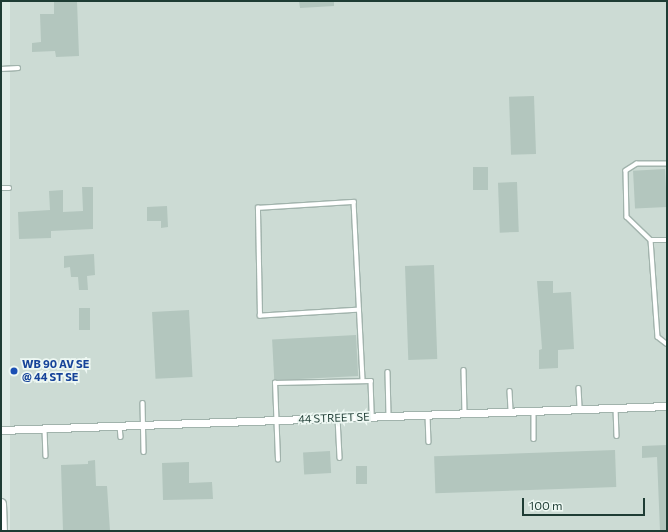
<!DOCTYPE html>
<style>
body{margin:0}
#map{position:relative;width:668px;height:532px;overflow:hidden;background:#deebe5;font-family:Commissioner,sans-serif}
div>[style]{position:absolute}
[style*='--x']{left:calc(var(--x)*1px);top:calc(var(--y)*1px);width:calc(var(--w)*1px);rotate:calc(var(--a)*1deg)}
.built>*{inset:0;background:#ccdbd4;transform-origin:0 0}
.building>*{inset:0;background:#b3c6be;transform-origin:0 0}
.roads{filter:drop-shadow(1px 0 #a1b3ac) drop-shadow(-1px 0 #a1b3ac) drop-shadow(0 1px #a1b3ac) drop-shadow(0 -1px #a1b3ac)}
.lane>*{height:3.5px;margin:-1.75px;padding:0 1.75px;transform-origin:1.75px;border-radius:1.75px;background:#fff}
.street>*{height:7px;margin:-3.5px;padding:0 3.5px;transform-origin:3.5px;border-radius:3.5px;background:#fff}
.secondary>*{height:10px;margin:-5px;padding:0 5px;transform-origin:5px;border-radius:5px;background:#fff}
.dots>*{width:11px;height:11px;translate:-50% -50%;box-sizing:border-box;border:2px solid #eef8f3;border-radius:50%}
span{translate:-50% -50%;white-space:nowrap;text-align:center;line-height:1.15;-webkit-text-stroke:3.5px #eef8f3;paint-order:stroke}
.transit-label{font-size:11px;color:#164399;font-weight:700}
.left{translate:0 -50%;text-align:left}
.street-label{font-size:11px;color:#1e3c34}
.frame{position:absolute;inset:0;border:2px solid #1e3c34;pointer-events:none}
.scale{position:absolute;left:522px;top:498px;width:123px;height:18px;box-sizing:border-box;border:2px solid #1e3c34;border-top:0;padding-left:5px;font-size:12px;line-height:14px;white-space:nowrap;color:#1e3c34;-webkit-text-stroke:3px #eef8f3;paint-order:stroke}
</style>
<div id="map">
<div class="built">
<i style="left:10px;top:1px;width:657px;height:530px"></i>
</div>
<div class="building">
<i style="clip-path:polygon(54px 1px,77px 1px,79px 56px,56px 57px,55px 51px,32px 52px,32px 43px,41px 42px,40px 14px,54px 14px)"></i>
<i style="clip-path:polygon(299px 1px,334px 1px,334px 6px,300px 8px)"></i>
<i style="left:534px;top:96px;width:58px;height:25px;rotate:88deg"></i>
<i style="left:473px;top:167px;width:15px;height:23px"></i>
<i style="left:665px;top:169px;width:38px;height:32px;rotate:87deg"></i>
<i style="left:517px;top:182px;width:50px;height:19px;rotate:88deg"></i>
<i style="clip-path:polygon(82px 187px,93px 187px,93px 229px,51px 231px,51px 238px,19px 239px,18px 212px,50px 210px,49px 191px,63px 190px,63px 212px,83px 211px)"></i>
<i style="clip-path:polygon(167px 206px,168px 227px,161px 228px,161px 221px,147px 221px,147px 207px)"></i>
<i style="clip-path:polygon(94px 254px,95px 275px,87px 276px,88px 290px,79px 290px,78px 277px,71px 277px,70px 267px,64px 268px,64px 256px)"></i>
<i style="left:434px;top:265px;width:94px;height:29px;rotate:88deg"></i>
<i style="clip-path:polygon(537px 281px,553px 281px,553px 293px,571px 292px,574px 349px,558px 350px,558px 368px,539px 369px,539px 350px,542px 349px)"></i>
<i style="left:79px;top:308px;width:11px;height:22px"></i>
<i style="left:189px;top:310px;width:67px;height:37px;rotate:87deg"></i>
<i style="left:356px;top:335px;width:41px;height:84px;rotate:87deg"></i>
<i style="clip-path:polygon(667px 445px,667px 531px,660px 531px,657px 457px,642px 458px,642px 446px)"></i>
<i style="left:615px;top:450px;width:37px;height:181px;rotate:88deg"></i>
<i style="left:330px;top:451px;width:22px;height:27px;rotate:87deg"></i>
<i style="clip-path:polygon(95px 460px,96px 486px,107px 486px,110px 531px,63px 531px,61px 465px,88px 464px,88px 461px)"></i>
<i style="clip-path:polygon(189px 462px,189px 483px,212px 482px,213px 499px,163px 500px,162px 463px)"></i>
<i style="left:356px;top:466px;width:11px;height:18px"></i>
</div>
<div class="roads">
<div class="lane">
<i style="--x:1;--y:69;--w:17;--a:-3"></i>
<i style="--x:667;--y:164;--w:30;--a:180"></i>
<i style="--x:637;--y:164;--w:13;--a:148"></i>
<i style="--x:626;--y:171;--w:46;--a:88.8"></i>
<i style="--x:627;--y:217;--w:33;--a:44"></i>
<i style="--x:651;--y:240;--w:97;--a:85.9"></i>
<i style="--x:658;--y:337;--w:11;--a:38"></i>
<i style="--x:1;--y:188;--w:8;--a:0"></i>
<i style="--x:651;--y:240;--w:16;--a:0"></i>
<i style="--x:359;--y:310;--w:99;--a:176.5"></i>
<i style="--x:260;--y:316;--w:108;--a:-91.1"></i>
<i style="--x:258;--y:208;--w:96;--a:-3.6"></i>
<i style="--x:354;--y:202;--w:179;--a:87.1"></i>
<i style="--x:464;--y:370;--w:43;--a:88.7"></i>
<i style="--x:388;--y:372;--w:44;--a:88.7"></i>
<i style="--x:579;--y:388;--w:21;--a:87"></i>
<i style="--x:510;--y:391;--w:20;--a:87"></i>
<i style="--x:143;--y:403;--w:49;--a:88.8"></i>
<i style="--x:616;--y:408;--w:28;--a:88"></i>
<i style="--x:534;--y:411;--w:28;--a:90"></i>
<i style="--x:428;--y:415;--w:27;--a:88"></i>
<i style="--x:338;--y:418;--w:40;--a:87.1"></i>
<i style="--x:120;--y:426;--w:11;--a:85"></i>
<i style="--x:45;--y:429;--w:27;--a:88"></i>
<i style="--x:278;--y:460;--w:77;--a:-92.2"></i>
<i style="--x:275;--y:383;--w:96;--a:-1.2"></i>
<i style="--x:371;--y:381;--w:35;--a:88"></i>
</div>
<div class="street">
<i style="--x:1;--y:430;--w:666;--a:-2.06"></i>
</div>
<div class="secondary">
<i style="--x:1;--y:504;--w:27;--a:88"></i>
</div>
</div>
<div class="dots">
<i style="left:14px;top:371px;background:#1a4fb4"></i>
</div>
<div class="transit-label">
<span class="left" style="left:22px;top:371px">WB 90 AV SE<br>@ 44 ST SE</span>
</div>
<div class="street-label">
<span style="left:334px;top:418px;rotate:-2deg">44 STREET SE</span>
</div>
<div class="frame"></div>
<div class="scale">100 m</div>
</div>
